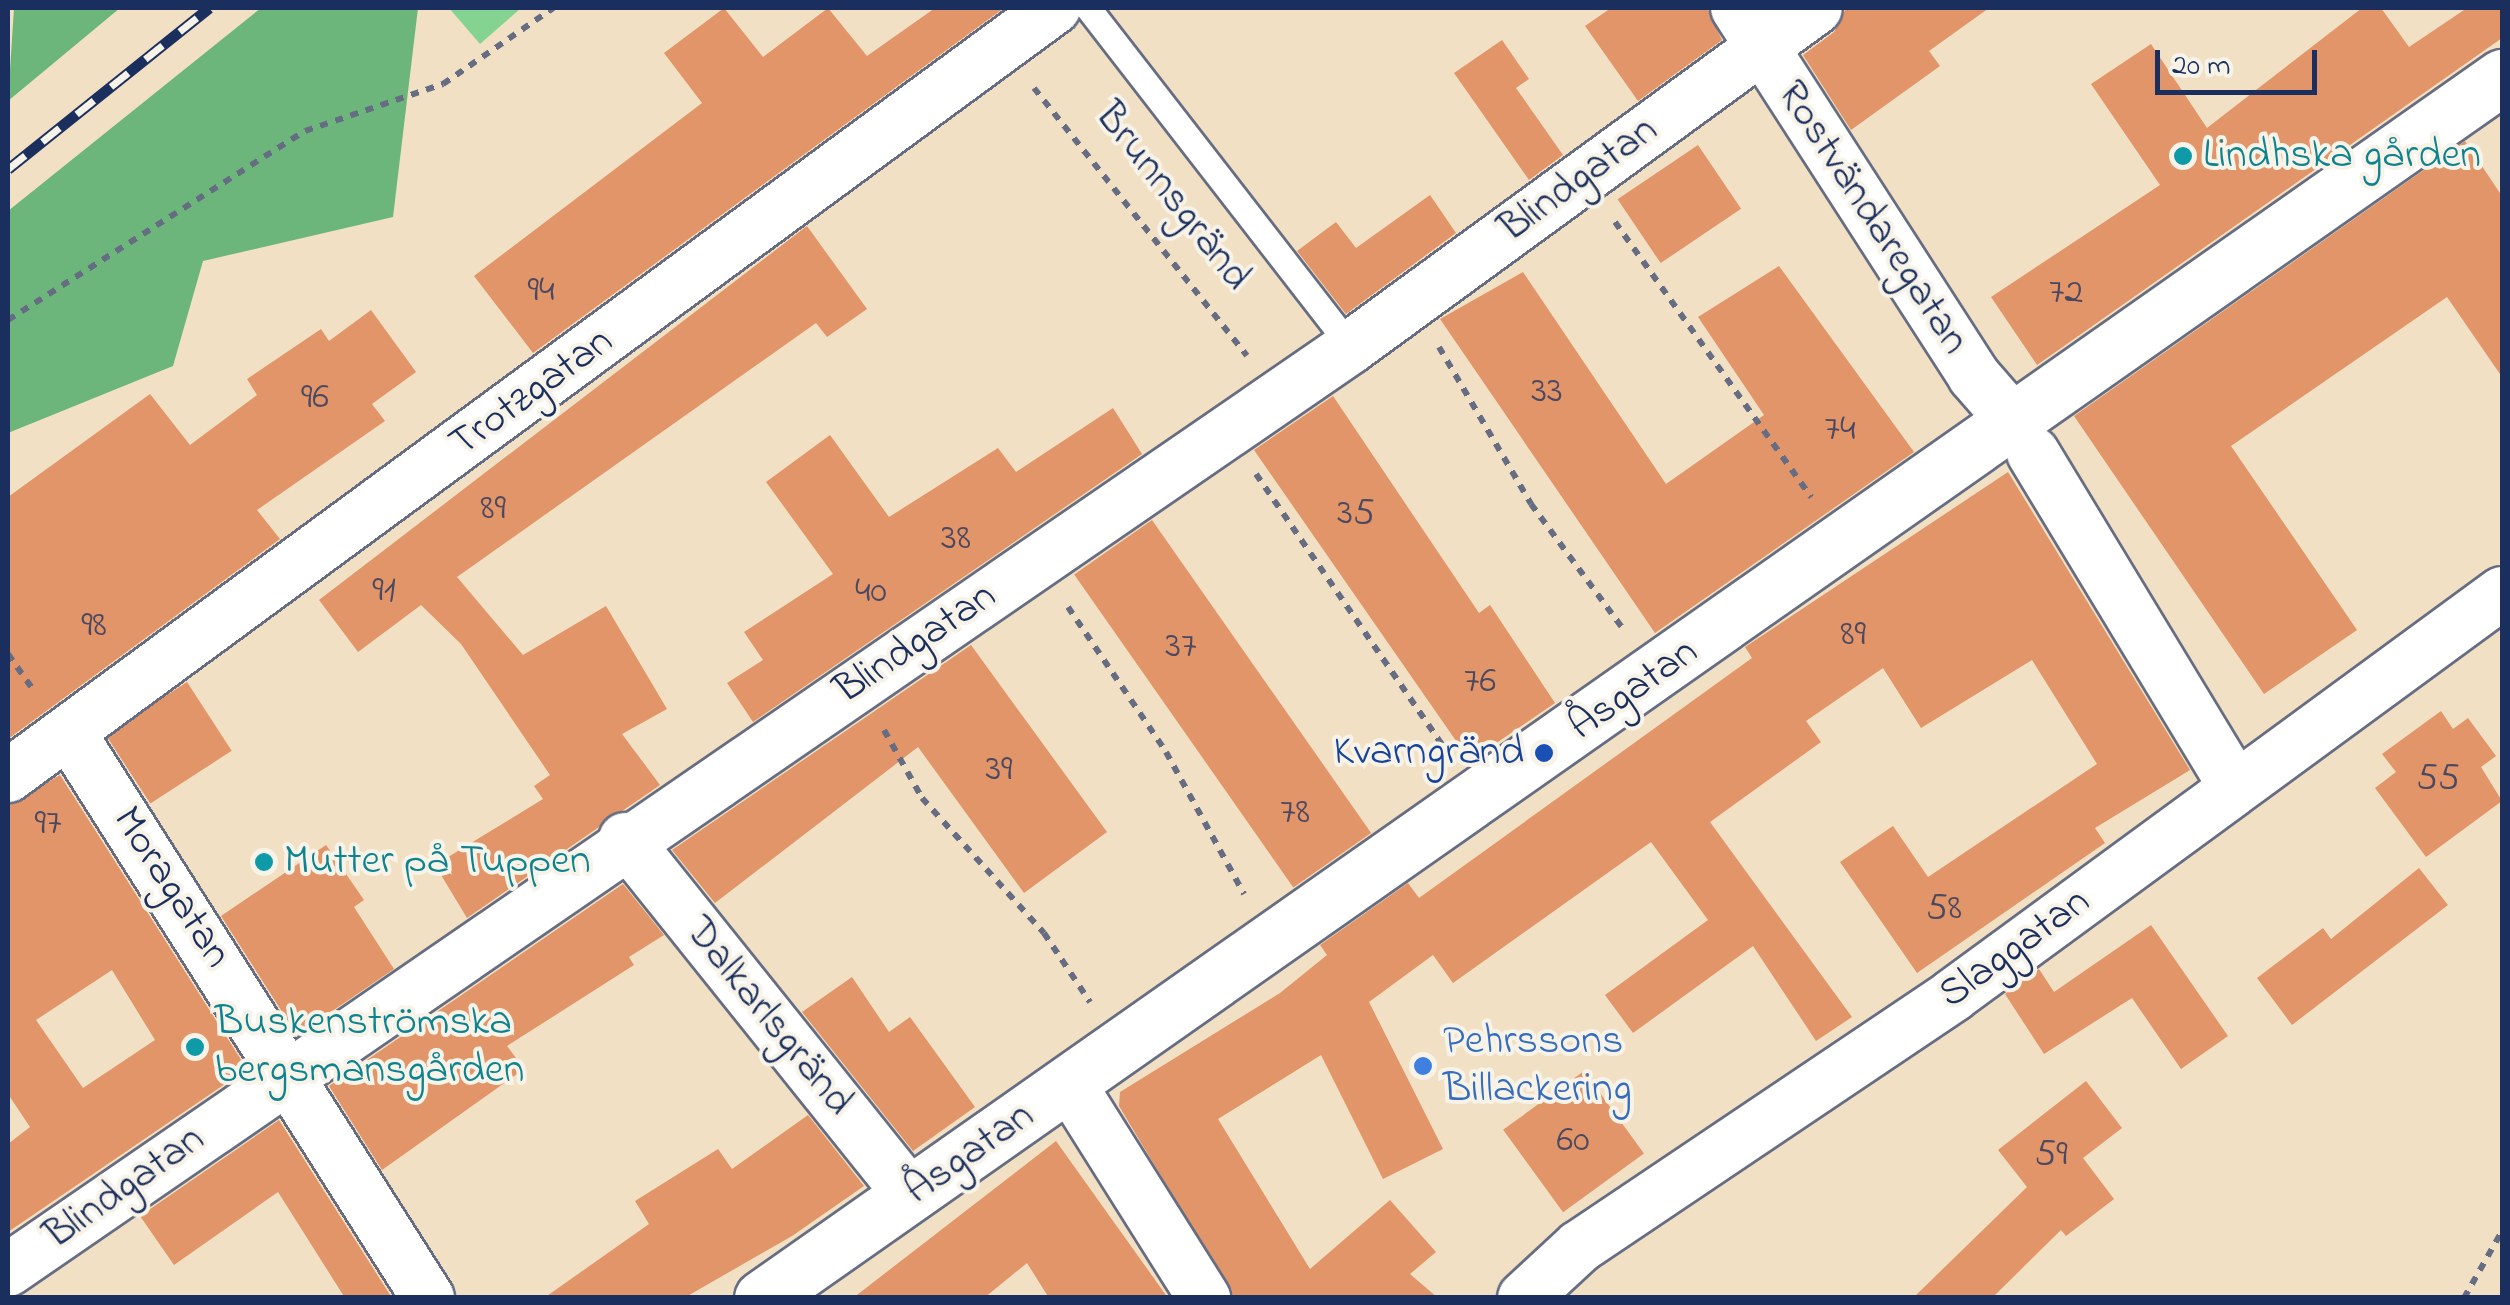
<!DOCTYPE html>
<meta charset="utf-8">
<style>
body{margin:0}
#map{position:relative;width:2510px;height:1305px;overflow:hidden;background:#f2e0c4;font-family:"Indie Flower",sans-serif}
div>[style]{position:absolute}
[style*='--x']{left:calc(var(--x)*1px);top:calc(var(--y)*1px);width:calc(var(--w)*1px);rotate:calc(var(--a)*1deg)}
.green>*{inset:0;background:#85d391}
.forest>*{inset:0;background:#6cb57b}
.building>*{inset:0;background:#e19568;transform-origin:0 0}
.path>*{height:6px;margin-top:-3px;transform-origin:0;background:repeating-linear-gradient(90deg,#666d82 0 8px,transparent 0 16px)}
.roads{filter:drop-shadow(2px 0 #666d82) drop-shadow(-2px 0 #666d82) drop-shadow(0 2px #666d82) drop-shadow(0 -2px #666d82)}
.service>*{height:25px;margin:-12.5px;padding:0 12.5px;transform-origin:12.5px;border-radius:12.5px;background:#fff}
.minor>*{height:52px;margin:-26px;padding:0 26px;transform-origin:26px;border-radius:26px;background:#fff}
.tertiary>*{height:55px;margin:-27.5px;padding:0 27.5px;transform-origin:27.5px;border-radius:27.5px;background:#fff}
.rail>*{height:11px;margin-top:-5.5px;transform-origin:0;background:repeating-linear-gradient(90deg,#f7f3e8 0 22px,#1b2f5e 0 44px);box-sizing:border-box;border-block:2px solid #1b2f5e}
.dots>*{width:28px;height:28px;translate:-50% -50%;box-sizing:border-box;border:5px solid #f7f3e8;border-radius:50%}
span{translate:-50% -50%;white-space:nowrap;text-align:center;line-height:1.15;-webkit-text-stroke:8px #f7f3e8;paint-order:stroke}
.number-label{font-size:38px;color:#4c4860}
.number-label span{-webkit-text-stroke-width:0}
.culture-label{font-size:42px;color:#0d838f}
.left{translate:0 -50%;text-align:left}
.street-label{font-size:42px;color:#1b2f5e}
.transit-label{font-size:42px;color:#164399}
.right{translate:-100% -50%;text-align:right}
.shop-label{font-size:42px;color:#366cbe}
.frame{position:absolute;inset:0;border:10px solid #1b2f5e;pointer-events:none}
.scale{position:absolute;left:2155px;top:50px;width:162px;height:45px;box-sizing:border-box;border:5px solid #1b2f5e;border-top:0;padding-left:12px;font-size:30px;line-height:35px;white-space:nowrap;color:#1b2f5e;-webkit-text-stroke:8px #f7f3e8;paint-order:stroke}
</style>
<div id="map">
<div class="green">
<i style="clip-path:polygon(449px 8px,521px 8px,480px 44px)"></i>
</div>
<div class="forest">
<i style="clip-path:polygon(14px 8px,120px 8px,8px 101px)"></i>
<i style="clip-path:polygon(261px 8px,418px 8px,393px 217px,203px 261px,173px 366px,8px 433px,8px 211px)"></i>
</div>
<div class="building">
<i style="clip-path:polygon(724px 8px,763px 57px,828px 8px,867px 56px,935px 8px,1004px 8px,533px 353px,474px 276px,702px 103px,664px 53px)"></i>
<i style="clip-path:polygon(1611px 8px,1707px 8px,1722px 40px,1638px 101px,1585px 26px)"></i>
<i style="clip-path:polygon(1846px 8px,1989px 8px,1929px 51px,1940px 66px,1851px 130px,1803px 55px,1834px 32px)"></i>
<i style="clip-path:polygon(2362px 8px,2381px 8px,2409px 47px,2467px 8px,2502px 8px,2502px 38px,2037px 365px,1991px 297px,2160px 185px,2091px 84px,2151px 44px,2207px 128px)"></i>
<i style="clip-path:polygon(1502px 40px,1529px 79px,1516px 88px,1563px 155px,1529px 180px,1454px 73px)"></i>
<i style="clip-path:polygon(2465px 141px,2502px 196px,2502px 377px,2447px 297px,2231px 446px,2357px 630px,2264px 694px,2074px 416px)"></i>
<i style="left:1698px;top:145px;width:77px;height:97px;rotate:56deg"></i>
<i style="clip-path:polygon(1430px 195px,1456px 233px,1346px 314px,1297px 251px,1336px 222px,1356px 248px)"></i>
<i style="clip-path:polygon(807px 226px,867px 309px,827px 337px,816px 323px,457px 577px,523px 655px,606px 606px,667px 709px,622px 734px,660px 785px,467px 918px,435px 865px,543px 799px,534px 786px,550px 775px,461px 644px,421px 605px,358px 652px,319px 600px)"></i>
<i style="clip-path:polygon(1779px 266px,1914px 452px,1655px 633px,1440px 319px,1523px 272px,1666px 484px,1764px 415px,1698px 317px)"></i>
<i style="clip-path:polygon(371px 310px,416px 372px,372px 404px,385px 421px,257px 510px,280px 539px,8px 739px,8px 497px,150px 394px,190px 445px,257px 395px,247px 379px,321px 329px,329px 341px)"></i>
<i style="clip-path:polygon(1333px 396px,1479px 613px,1490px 605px,1555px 703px,1470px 761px,1254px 450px)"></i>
<i style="clip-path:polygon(1113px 408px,1142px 454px,753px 722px,727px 683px,763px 660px,744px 632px,833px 574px,766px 482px,830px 435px,889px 517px,998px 448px,1016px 472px)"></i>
<i style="clip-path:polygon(2008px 472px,2190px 770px,2095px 828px,2105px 843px,1917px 973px,1840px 862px,1893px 826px,1928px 877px,2097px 764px,2032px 660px,1921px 728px,1883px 668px,1806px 721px,1821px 742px,1710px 822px,1852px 1017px,1816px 1041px,1753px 946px,1633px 1033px,1605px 995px,1708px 920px,1651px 842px,1453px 983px,1433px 955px,1369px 1002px,1443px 1149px,1383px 1179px,1321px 1055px,1218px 1119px,1310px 1269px,1390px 1200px,1436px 1252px,1410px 1274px,1438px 1298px,1234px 1298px,1119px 1106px,1120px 1092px,1280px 993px,1327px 955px,1320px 945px,1408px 883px,1419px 898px,1752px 658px,1745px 647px)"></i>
<i style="left:1152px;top:520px;width:382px;height:95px;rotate:55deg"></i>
<i style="clip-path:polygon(971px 645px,1107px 832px,1024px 893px,918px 747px,715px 903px,672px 850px)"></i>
<i style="left:187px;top:682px;width:82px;height:97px;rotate:57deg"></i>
<i style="clip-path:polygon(2441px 711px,2453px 729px,2468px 718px,2496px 756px,2481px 767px,2502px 801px,2426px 857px,2375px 788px,2396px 772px,2382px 754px)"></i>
<i style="clip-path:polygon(evenodd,60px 775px,247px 1069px,8px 1232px,8px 1144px,30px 1127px,8px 1094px,8px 805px,60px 775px,112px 970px,155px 1040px,83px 1088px,36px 1020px,112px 970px)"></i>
<i style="clip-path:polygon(326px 845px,364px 900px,354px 907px,394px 969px,297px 1035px,221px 916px)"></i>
<i style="clip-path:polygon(2419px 868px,2448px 905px,2292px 1025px,2257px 978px,2323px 928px,2331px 939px)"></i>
<i style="clip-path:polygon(623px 884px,664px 935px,629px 957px,634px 965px,507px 1046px,524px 1069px,382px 1170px,329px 1086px)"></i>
<i style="clip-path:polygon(2151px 925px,2228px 1036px,2181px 1069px,2132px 998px,2044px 1054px,2005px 994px,2039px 969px,2054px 992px)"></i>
<i style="clip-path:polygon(852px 977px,889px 1032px,910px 1017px,975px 1107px,913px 1151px,802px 1012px)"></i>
<i style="left:1584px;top:1071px;width:102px;height:100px;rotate:54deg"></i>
<i style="clip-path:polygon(2086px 1081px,2122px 1128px,2083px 1158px,2114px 1199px,2066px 1236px,2061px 1230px,1992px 1298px,1913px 1298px,2027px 1187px,1998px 1150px)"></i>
<i style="clip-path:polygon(808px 1115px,864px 1186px,792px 1236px,684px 1298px,544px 1298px,649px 1224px,635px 1201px,718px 1149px,732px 1169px)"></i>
<i style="clip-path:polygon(279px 1120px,392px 1298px,345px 1298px,278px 1192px,174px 1265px,140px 1216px)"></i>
<i style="clip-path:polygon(1056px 1141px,1168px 1298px,1049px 1298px,1027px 1263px,984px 1298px,853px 1298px)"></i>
</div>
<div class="path">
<i style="--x:1034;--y:88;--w:342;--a:51.5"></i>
<i style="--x:1615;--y:222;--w:338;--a:54.5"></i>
<i style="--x:8;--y:320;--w:352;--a:-32.5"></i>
<i style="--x:305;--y:131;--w:146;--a:-18.8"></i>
<i style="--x:443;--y:84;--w:134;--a:-34.6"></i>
<i style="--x:1439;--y:347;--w:182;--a:59.6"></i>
<i style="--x:1531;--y:504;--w:155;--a:53.6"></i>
<i style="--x:1256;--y:474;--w:337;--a:55.5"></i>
<i style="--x:1068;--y:607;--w:175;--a:55.9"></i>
<i style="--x:1166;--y:752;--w:162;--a:61.2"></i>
<i style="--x:8;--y:654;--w:45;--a:54.9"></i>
<i style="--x:884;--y:730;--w:78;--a:60.8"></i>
<i style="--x:922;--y:798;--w:182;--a:47.9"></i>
<i style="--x:1044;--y:933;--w:83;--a:56.3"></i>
<i style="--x:2464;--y:1298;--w:77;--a:-60.4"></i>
</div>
<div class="roads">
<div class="service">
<i style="--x:1088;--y:8;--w:429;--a:52.2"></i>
</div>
<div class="minor">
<i style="--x:1737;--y:8;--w:438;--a:57.2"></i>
<i style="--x:1974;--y:376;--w:62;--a:48.9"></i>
<i style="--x:2033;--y:453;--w:389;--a:58.8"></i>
<i style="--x:70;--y:734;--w:668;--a:57.59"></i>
<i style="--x:8;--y:776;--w:1298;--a:-36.29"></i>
<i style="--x:625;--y:839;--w:456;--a:51.3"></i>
<i style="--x:1070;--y:1085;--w:252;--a:57.8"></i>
<i style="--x:8;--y:1270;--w:1630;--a:-34.5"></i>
<i style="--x:1351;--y:347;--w:575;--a:-36.09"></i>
<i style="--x:1524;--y:1298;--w:75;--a:-42.8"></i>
<i style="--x:1579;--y:1247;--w:450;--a:-33.9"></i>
<i style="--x:1952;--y:996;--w:682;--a:-36.23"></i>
</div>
<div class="tertiary">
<i style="--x:762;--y:1298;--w:2126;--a:-35.06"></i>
</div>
</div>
<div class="rail">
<i style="--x:8;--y:169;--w:258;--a:-38.7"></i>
</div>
<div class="dots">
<i style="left:2183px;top:156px;background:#0f9aa8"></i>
<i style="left:1544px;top:753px;background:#1a4fb4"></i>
<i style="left:264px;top:862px;background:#0f9aa8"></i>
<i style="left:195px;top:1047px;background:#0f9aa8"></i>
<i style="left:1423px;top:1066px;background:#3f7fe0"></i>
</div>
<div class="number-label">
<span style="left:541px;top:292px">94</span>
<span style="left:2066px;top:294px">72</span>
<span style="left:1547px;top:393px">33</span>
<span style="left:315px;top:399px">96</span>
<span style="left:1840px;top:431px">74</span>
<span style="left:493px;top:510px">89</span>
<span style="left:1356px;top:515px">35</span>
<span style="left:956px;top:540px">38</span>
<span style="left:384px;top:592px">91</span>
<span style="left:871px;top:593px">40</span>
<span style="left:94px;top:627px">98</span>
<span style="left:1853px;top:636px">89</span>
<span style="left:1181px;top:648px">37</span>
<span style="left:1480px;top:683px">76</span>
<span style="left:999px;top:771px">39</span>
<span style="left:2438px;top:780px">55</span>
<span style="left:1295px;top:814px">78</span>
<span style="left:48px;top:825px">97</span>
<span style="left:1944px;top:910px">58</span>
<span style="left:1573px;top:1142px">60</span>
<span style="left:2051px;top:1156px">59</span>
</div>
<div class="culture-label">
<span class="left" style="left:2203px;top:156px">Lindhska gården</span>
<span class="left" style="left:284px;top:862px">Mutter på Tuppen</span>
<span class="left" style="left:215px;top:1047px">Buskenströmska<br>bergsmansgården</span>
</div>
<div class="street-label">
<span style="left:1579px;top:180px;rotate:-36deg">Blindgatan</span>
<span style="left:1172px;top:197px;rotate:52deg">Brunnsgränd</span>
<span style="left:1872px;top:218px;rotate:57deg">Rostvändaregatan</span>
<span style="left:532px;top:393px;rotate:-36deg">Trotzgatan</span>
<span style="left:916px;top:644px;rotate:-34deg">Blindgatan</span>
<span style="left:1634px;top:690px;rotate:-35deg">Åsgatan</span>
<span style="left:171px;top:888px;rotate:57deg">Moragatan</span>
<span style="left:2015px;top:949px;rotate:-36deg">Slaggatan</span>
<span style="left:768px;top:1017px;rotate:51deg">Dalkarlsgränd</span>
<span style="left:970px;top:1154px;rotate:-35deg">Åsgatan</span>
<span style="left:125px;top:1188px;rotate:-35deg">Blindgatan</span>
</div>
<div class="transit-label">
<span class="right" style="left:1524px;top:753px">Kvarngränd</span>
</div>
<div class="shop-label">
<span class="left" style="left:1443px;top:1066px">Pehrssons<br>Billackering</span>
</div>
<div class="frame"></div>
<div class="scale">20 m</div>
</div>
